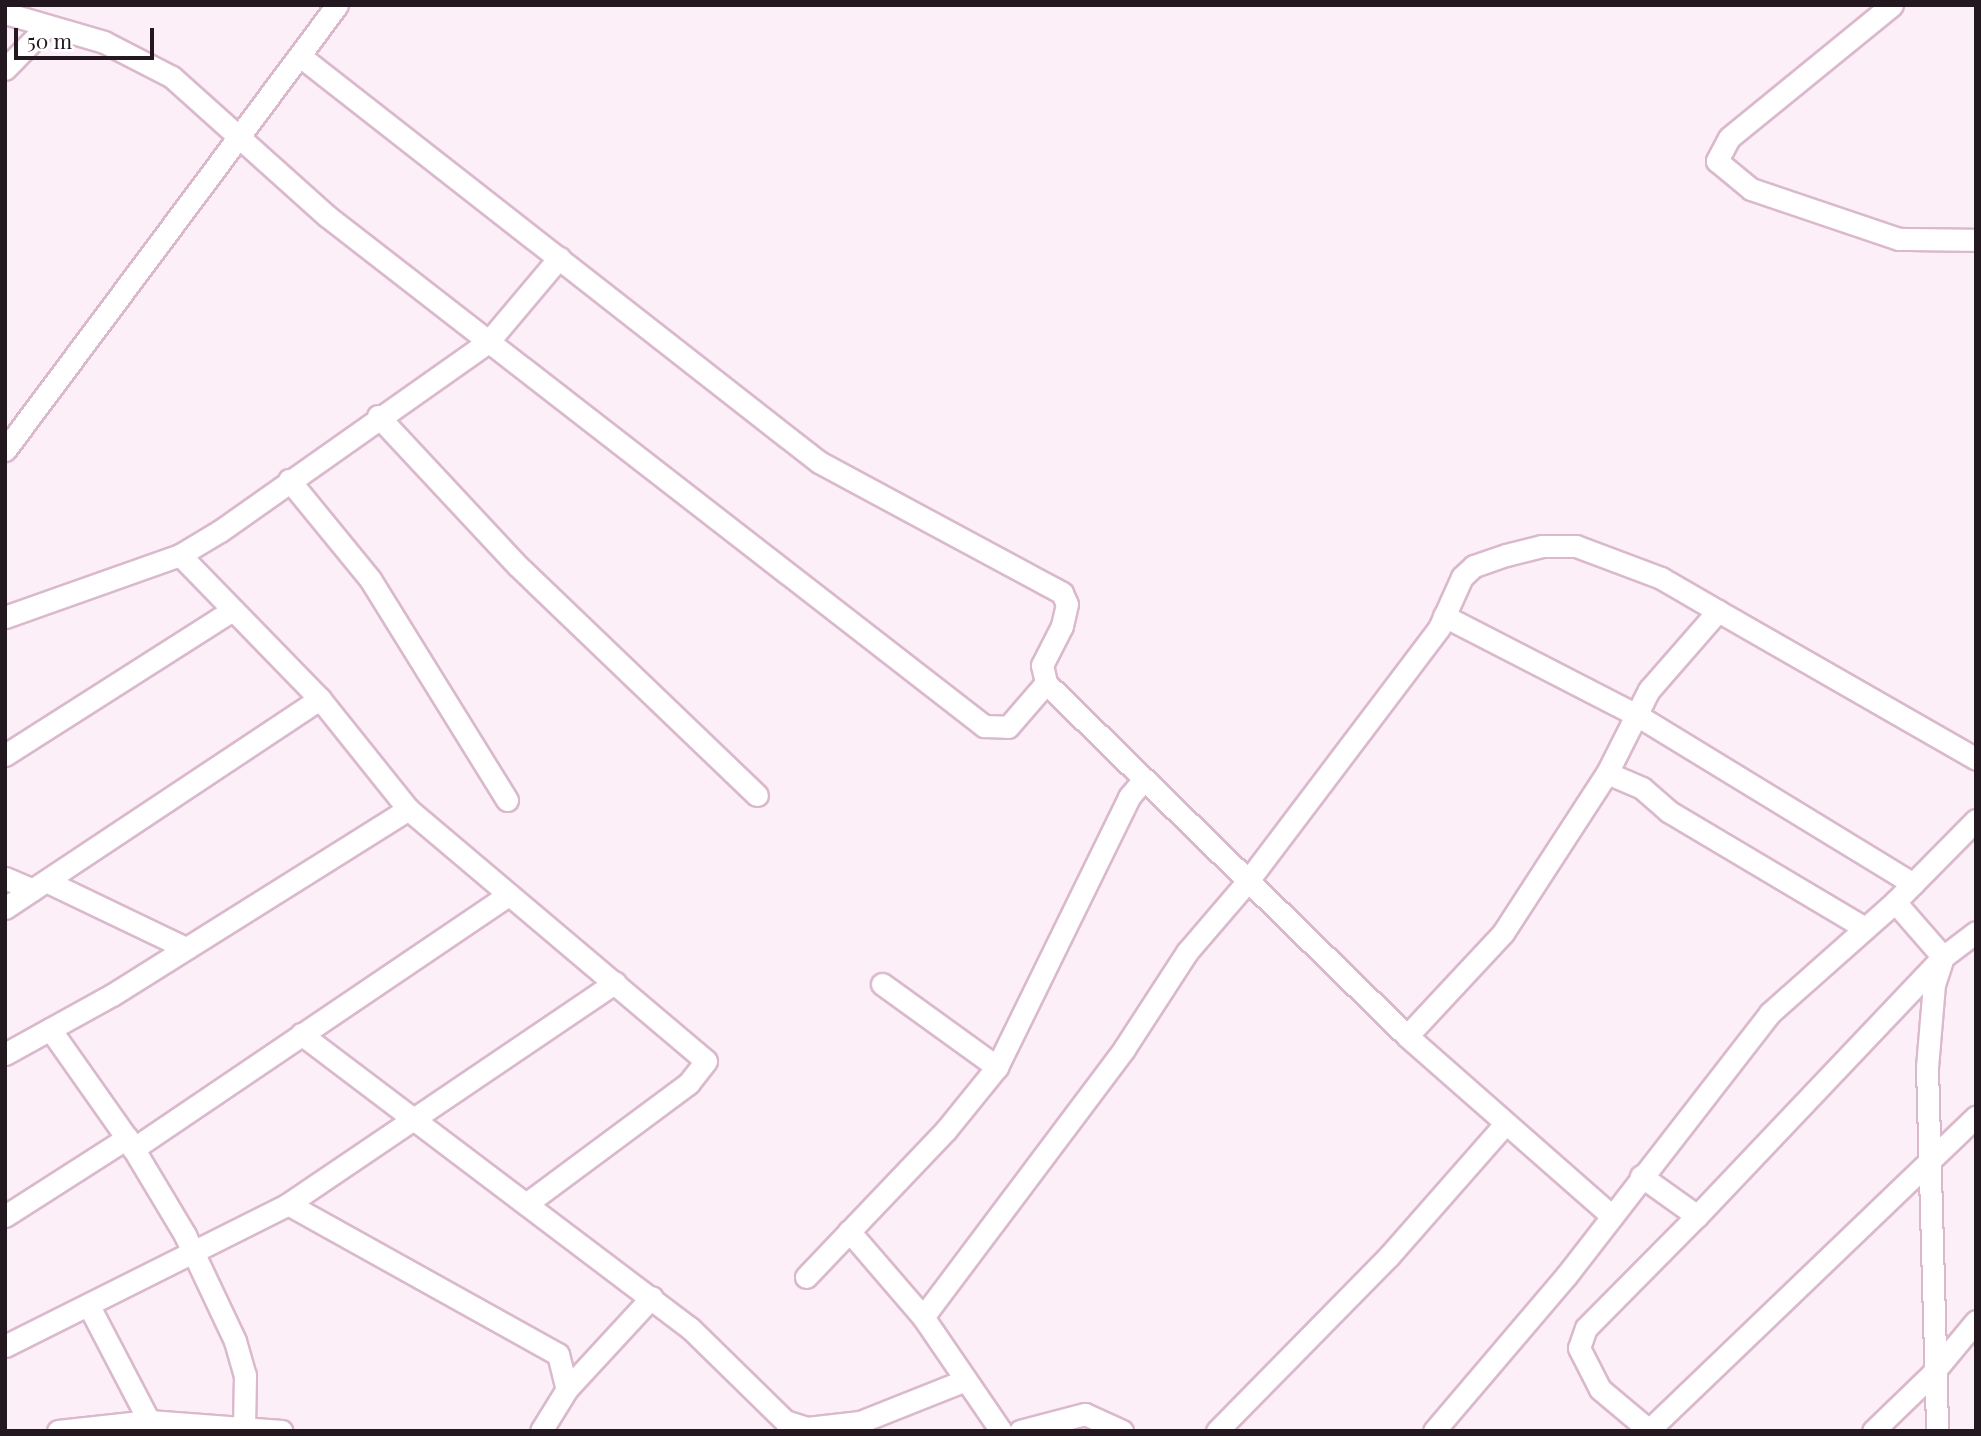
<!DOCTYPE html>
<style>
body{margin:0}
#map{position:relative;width:1981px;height:1436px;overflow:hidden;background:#fdeff8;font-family:"Playfair Display",serif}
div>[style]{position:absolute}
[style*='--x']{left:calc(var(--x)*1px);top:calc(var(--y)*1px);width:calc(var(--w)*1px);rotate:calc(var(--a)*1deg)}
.roads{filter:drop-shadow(2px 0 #dab9cd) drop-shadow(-2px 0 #dab9cd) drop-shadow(0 2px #dab9cd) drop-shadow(0 -2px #dab9cd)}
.street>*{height:21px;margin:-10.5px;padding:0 10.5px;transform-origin:10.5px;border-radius:10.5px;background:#fff}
span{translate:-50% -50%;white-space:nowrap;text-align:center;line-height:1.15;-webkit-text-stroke:5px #fff;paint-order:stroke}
.frame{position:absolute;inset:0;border:7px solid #241820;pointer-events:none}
.scale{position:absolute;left:14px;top:28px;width:140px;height:32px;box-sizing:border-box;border:4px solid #241820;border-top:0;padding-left:9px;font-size:21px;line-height:24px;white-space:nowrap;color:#241820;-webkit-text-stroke:5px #fff;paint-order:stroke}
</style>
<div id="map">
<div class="roads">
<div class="street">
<i style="--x:1892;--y:5;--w:210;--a:140.8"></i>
<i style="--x:1729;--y:138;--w:26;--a:118"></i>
<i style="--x:1717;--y:161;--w:44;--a:39.5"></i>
<i style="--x:1751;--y:189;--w:156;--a:18.7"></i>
<i style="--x:1899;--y:239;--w:77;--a:0.7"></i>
<i style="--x:5;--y:13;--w:103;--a:16.3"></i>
<i style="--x:104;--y:42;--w:76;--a:27.2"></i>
<i style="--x:172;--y:77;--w:208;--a:41.9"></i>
<i style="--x:327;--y:216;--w:832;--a:37.82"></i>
<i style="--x:984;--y:726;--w:24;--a:2"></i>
<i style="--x:1008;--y:727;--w:58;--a:-49.2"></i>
<i style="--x:300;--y:56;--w:659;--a:38.04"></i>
<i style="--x:819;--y:462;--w:276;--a:28.3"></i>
<i style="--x:1062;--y:593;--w:12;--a:66"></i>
<i style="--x:1067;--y:604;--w:23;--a:103"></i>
<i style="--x:1062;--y:626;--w:44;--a:117.1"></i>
<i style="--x:1042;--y:665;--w:18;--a:77"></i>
<i style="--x:1046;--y:683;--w:505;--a:44.36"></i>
<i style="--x:1407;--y:1036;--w:271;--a:41.3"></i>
<i style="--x:5;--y:69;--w:59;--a:-45.7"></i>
<i style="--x:378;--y:416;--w:205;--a:47"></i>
<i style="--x:518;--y:566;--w:331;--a:43.8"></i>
<i style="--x:5;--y:450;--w:555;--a:-53.27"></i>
<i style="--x:289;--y:480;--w:128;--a:50.7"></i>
<i style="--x:370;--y:579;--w:260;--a:58.2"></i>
<i style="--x:180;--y:555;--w:201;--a:45.8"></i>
<i style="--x:320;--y:699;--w:141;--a:51.3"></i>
<i style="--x:408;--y:809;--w:390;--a:40.2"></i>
<i style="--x:706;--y:1061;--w:28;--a:128"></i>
<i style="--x:689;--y:1083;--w:203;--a:143.4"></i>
<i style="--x:1444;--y:616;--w:215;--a:27.2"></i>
<i style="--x:1635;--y:714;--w:326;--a:31.4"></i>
<i style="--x:5;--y:617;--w:186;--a:-19.5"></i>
<i style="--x:180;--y:555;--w:47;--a:-31"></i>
<i style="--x:220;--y:531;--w:329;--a:-35.2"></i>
<i style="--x:489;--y:341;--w:109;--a:-49.9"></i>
<i style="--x:5;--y:755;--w:268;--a:-32.5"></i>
<i style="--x:1607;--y:773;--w:38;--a:23"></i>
<i style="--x:1642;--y:788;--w:35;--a:41"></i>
<i style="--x:1668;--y:811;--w:229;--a:30.7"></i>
<i style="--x:5;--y:878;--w:30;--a:23"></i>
<i style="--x:48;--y:882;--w:153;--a:25.6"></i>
<i style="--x:1895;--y:902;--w:73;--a:48.9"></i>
<i style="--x:1943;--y:957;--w:28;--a:108"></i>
<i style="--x:1934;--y:984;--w:83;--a:94.8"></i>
<i style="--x:1927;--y:1067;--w:364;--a:88.4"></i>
<i style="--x:5;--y:908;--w:378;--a:-33.6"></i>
<i style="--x:882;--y:984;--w:142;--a:35.8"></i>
<i style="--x:50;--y:1029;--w:133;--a:54.8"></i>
<i style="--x:127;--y:1138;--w:113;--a:59.1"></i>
<i style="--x:185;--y:1235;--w:117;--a:64.7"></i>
<i style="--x:235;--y:1341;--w:35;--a:74"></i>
<i style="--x:245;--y:1375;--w:53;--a:91.1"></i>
<i style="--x:301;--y:1034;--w:488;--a:37.1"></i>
<i style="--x:690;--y:1328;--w:133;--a:44.4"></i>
<i style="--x:785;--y:1421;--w:23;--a:18"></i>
<i style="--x:807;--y:1428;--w:53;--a:-6.5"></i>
<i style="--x:860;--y:1422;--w:111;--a:-21.7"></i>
<i style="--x:1407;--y:1036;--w:141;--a:-47"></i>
<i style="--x:1503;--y:933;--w:191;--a:-57"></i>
<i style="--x:1607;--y:773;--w:93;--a:-63.2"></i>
<i style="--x:1649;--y:690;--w:105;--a:-48.9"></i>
<i style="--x:1718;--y:611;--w:297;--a:29.8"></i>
<i style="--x:5;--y:1054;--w:122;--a:-28.9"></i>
<i style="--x:112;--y:995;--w:350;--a:-32.1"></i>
<i style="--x:133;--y:1149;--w:454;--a:-34.1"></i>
<i style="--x:1641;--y:1176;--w:69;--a:35.5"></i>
<i style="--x:1697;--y:1216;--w:357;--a:-46.5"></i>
<i style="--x:1943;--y:957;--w:41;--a:-37.1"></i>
<i style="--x:288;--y:1204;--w:309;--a:29.1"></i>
<i style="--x:558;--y:1354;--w:36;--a:76"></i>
<i style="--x:567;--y:1389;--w:49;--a:121.8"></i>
<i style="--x:5;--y:1216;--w:145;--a:-32.6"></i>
<i style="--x:849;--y:1231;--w:113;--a:49.3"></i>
<i style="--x:923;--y:1317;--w:138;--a:55.6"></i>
<i style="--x:806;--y:1277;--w:203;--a:-46.4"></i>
<i style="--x:946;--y:1130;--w:81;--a:-51"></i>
<i style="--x:997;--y:1067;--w:301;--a:-63.9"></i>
<i style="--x:1129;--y:797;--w:23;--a:-50"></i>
<i style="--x:923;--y:1317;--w:335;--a:-53.1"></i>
<i style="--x:1124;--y:1049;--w:116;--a:-57"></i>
<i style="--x:1187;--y:952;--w:92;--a:-49.4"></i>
<i style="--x:1247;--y:882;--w:318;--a:-52.9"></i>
<i style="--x:1439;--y:628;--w:56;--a:-65.7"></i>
<i style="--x:1462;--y:577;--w:16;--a:-43"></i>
<i style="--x:1474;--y:566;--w:34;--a:-19"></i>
<i style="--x:1506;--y:555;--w:37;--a:-14"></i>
<i style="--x:1542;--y:546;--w:34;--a:0"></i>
<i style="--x:1576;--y:546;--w:91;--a:20.6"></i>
<i style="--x:1661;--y:578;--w:66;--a:30.1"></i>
<i style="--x:5;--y:1346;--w:317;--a:-26.6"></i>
<i style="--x:288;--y:1204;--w:395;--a:-34.1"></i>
<i style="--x:567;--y:1389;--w:125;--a:-47.3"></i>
<i style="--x:149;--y:1421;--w:133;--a:4.3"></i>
<i style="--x:1649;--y:1430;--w:453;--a:-43.8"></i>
<i style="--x:58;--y:1431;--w:92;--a:-6.3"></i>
<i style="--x:149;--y:1421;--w:127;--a:-117.6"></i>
<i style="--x:1020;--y:1431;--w:67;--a:-14.7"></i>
<i style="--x:1085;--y:1414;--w:41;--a:24.7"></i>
<i style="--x:1217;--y:1431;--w:245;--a:-45.5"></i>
<i style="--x:1389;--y:1256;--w:174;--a:-48.7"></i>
<i style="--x:1434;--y:1431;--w:204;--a:-49.6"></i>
<i style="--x:1566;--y:1276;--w:333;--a:-52.2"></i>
<i style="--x:1770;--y:1013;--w:167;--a:-41.6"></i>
<i style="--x:1895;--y:902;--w:115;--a:-45.4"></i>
<i style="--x:1650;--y:1431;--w:65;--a:-140"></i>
<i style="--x:1600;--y:1389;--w:46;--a:-117.1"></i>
<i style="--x:1579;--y:1348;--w:21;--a:-71"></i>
<i style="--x:1586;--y:1328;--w:158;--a:-45.3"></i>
<i style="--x:1873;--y:1431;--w:82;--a:-44"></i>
<i style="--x:1932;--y:1374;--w:69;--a:-50.3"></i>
</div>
</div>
<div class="frame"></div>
<div class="scale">50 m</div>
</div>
